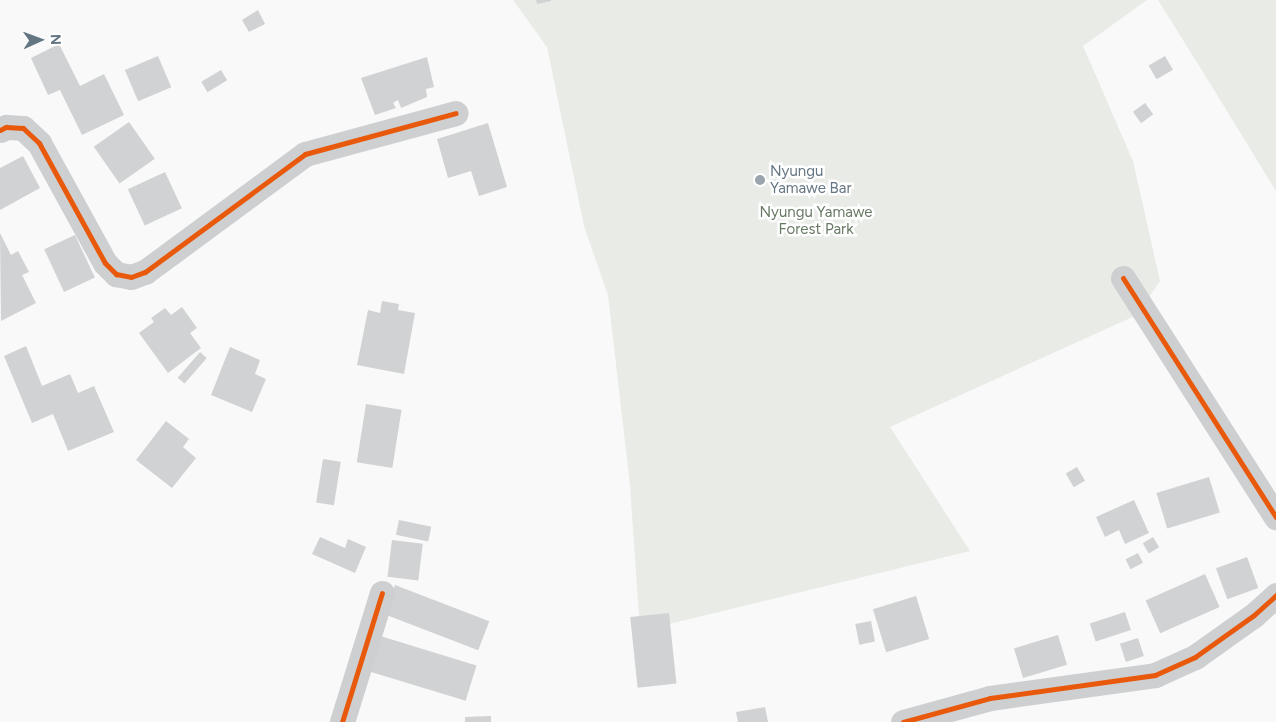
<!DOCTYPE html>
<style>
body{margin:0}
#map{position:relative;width:1276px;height:722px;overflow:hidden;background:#f9f9f9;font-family:Figtree,sans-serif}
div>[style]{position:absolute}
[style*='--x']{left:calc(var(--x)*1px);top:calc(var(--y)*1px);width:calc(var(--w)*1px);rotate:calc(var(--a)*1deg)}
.green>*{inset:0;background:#e8ebe6}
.building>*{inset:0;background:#d0d2d3;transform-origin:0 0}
.street>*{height:25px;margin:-12.5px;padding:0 12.5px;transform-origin:12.5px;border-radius:12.5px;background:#cecfd0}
.cycleway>*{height:5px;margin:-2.5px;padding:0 2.5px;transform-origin:2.5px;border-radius:2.5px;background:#e8590c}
.dots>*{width:14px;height:14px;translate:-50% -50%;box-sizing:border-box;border:2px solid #fff;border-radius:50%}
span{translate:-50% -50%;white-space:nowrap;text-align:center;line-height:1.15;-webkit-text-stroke:5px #fff;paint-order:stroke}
.poi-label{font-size:15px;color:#657683}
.left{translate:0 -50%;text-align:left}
.park-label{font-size:15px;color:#687a64}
.north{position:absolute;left:15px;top:15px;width:50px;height:50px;-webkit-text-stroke:4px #fff;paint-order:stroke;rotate:88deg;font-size:14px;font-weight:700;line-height:20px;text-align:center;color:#657683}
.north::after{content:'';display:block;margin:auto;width:18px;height:22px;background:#657683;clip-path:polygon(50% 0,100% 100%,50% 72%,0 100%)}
</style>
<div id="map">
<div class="green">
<i style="clip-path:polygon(513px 0,1147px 0,1083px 46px,1133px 161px,1160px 281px,1137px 315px,890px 427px,970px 551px,640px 631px,630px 485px,608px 295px,584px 226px,547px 47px)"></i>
<i style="clip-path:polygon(1158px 0,1276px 0,1276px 191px,1211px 85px)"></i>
</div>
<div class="building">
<i style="clip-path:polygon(536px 0,551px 0,551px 1px,537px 4px)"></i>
<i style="clip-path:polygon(258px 10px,265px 24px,249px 32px,242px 20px)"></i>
<i style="clip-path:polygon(59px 44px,80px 86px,104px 74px,124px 115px,82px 135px,60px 90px,48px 95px,31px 58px)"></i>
<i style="left:158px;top:56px;width:34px;height:36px;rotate:67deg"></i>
<i style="left:1165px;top:56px;width:16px;height:19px;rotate:60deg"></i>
<i style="clip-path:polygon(427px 57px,434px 87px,426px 89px,427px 97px,401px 108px,398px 100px,393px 103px,396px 108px,375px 115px,361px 78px)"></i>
<i style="left:221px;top:70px;width:12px;height:23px;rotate:59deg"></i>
<i style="left:1145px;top:103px;width:14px;height:15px;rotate:54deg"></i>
<i style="left:129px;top:122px;width:45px;height:43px;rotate:55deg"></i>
<i style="clip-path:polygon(488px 123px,507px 187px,479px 196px,471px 171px,448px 178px,437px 139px)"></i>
<i style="clip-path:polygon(23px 156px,40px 188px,0 210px,0 168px)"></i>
<i style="left:165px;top:172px;width:40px;height:41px;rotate:65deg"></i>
<i style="clip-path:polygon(0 233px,11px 255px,18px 251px,29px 272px,22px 275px,36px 303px,1px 321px)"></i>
<i style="left:75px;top:235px;width:47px;height:34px;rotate:65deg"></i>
<i style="clip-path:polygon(382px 301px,399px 304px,398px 310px,415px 313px,404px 374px,357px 365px,368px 310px,380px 313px)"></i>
<i style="clip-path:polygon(182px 307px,197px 328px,190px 333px,201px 348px,168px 373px,139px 333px,154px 322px,151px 318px,165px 308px,171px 315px)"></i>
<i style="clip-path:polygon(26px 346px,42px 386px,70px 374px,78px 393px,94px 386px,114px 432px,68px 451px,53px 414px,32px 423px,4px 356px)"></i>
<i style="clip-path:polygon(230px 347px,260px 360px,255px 374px,266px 379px,252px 412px,211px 395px)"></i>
<i style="left:200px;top:352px;width:9px;height:34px;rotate:41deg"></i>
<i style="left:366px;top:404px;width:36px;height:59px;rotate:9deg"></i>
<i style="clip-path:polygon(166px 421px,189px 439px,183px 447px,196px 458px,172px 488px,136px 460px)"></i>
<i style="left:323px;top:459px;width:18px;height:44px;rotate:9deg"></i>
<i style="left:1077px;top:467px;width:16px;height:13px;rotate:60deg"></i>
<i style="left:1209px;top:477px;width:37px;height:55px;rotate:73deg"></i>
<i style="clip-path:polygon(1134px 500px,1149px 533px,1125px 544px,1119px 530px,1105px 537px,1096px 517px)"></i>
<i style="left:399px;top:520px;width:33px;height:15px;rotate:12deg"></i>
<i style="clip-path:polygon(320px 537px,345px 548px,348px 539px,366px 547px,355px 573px,312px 554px)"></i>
<i style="left:1153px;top:537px;width:12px;height:12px;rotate:59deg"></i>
<i style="left:392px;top:540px;width:31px;height:37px;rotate:7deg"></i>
<i style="left:1138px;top:553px;width:11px;height:14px;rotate:63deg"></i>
<i style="left:1247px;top:557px;width:33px;height:33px;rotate:70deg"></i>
<i style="left:1205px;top:574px;width:36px;height:65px;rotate:66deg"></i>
<i style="left:395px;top:585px;width:101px;height:31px;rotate:21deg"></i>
<i style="left:916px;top:596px;width:45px;height:45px;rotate:73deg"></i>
<i style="left:1125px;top:612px;width:19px;height:37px;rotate:72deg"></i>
<i style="left:669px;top:613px;width:71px;height:39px;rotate:84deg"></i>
<i style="left:871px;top:621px;width:21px;height:16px;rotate:79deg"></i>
<i style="left:377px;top:635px;width:104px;height:37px;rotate:17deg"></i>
<i style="left:1058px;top:635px;width:31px;height:46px;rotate:73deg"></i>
<i style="left:1138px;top:638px;width:19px;height:19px;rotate:72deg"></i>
<i style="clip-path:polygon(765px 707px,768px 722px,738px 722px,736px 712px)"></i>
<i style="clip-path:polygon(491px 716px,491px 722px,465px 722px,465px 717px)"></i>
</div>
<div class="street">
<i style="--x:0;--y:130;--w:7;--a:-27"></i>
<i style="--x:6;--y:127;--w:17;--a:3"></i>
<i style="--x:23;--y:128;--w:22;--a:43"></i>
<i style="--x:39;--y:143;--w:137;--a:61.2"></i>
<i style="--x:105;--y:263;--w:16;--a:45"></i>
<i style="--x:116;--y:274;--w:15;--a:11"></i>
<i style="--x:131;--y:277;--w:15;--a:-20"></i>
<i style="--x:145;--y:272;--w:199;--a:-36.4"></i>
<i style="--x:305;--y:154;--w:156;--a:-15.2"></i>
<i style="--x:1123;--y:278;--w:284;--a:57.4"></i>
<i style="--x:342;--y:722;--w:135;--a:-72.8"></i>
<i style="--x:903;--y:722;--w:90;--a:-15.4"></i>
<i style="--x:990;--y:698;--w:167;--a:-7.9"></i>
<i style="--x:1155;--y:675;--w:44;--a:-24.2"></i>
<i style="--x:1195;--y:657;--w:72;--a:-35.4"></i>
<i style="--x:1254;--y:615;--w:30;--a:-42"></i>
</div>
<div class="cycleway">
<i style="--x:0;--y:130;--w:7;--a:-27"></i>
<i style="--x:6;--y:127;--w:17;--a:3"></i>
<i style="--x:23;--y:128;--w:22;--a:43"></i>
<i style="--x:39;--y:143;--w:137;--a:61.2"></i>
<i style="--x:105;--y:263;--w:16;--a:45"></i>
<i style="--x:116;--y:274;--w:15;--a:11"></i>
<i style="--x:131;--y:277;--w:15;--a:-20"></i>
<i style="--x:145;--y:272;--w:199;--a:-36.4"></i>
<i style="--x:305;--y:154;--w:156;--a:-15.2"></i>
<i style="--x:1123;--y:278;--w:284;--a:57.4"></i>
<i style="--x:342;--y:722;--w:135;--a:-72.8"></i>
<i style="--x:903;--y:722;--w:90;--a:-15.4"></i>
<i style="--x:990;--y:698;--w:167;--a:-7.9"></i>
<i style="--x:1155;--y:675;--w:44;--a:-24.2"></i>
<i style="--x:1195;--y:657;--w:72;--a:-35.4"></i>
<i style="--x:1254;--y:615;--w:30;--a:-42"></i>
</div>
<div class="dots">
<i style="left:760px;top:180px;background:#99a4ac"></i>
</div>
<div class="poi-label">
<span class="left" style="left:770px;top:180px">Nyungu<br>Yamawe Bar</span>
</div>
<div class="park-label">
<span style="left:816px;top:221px">Nyungu Yamawe<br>Forest Park</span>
</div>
<div class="north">N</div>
</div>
